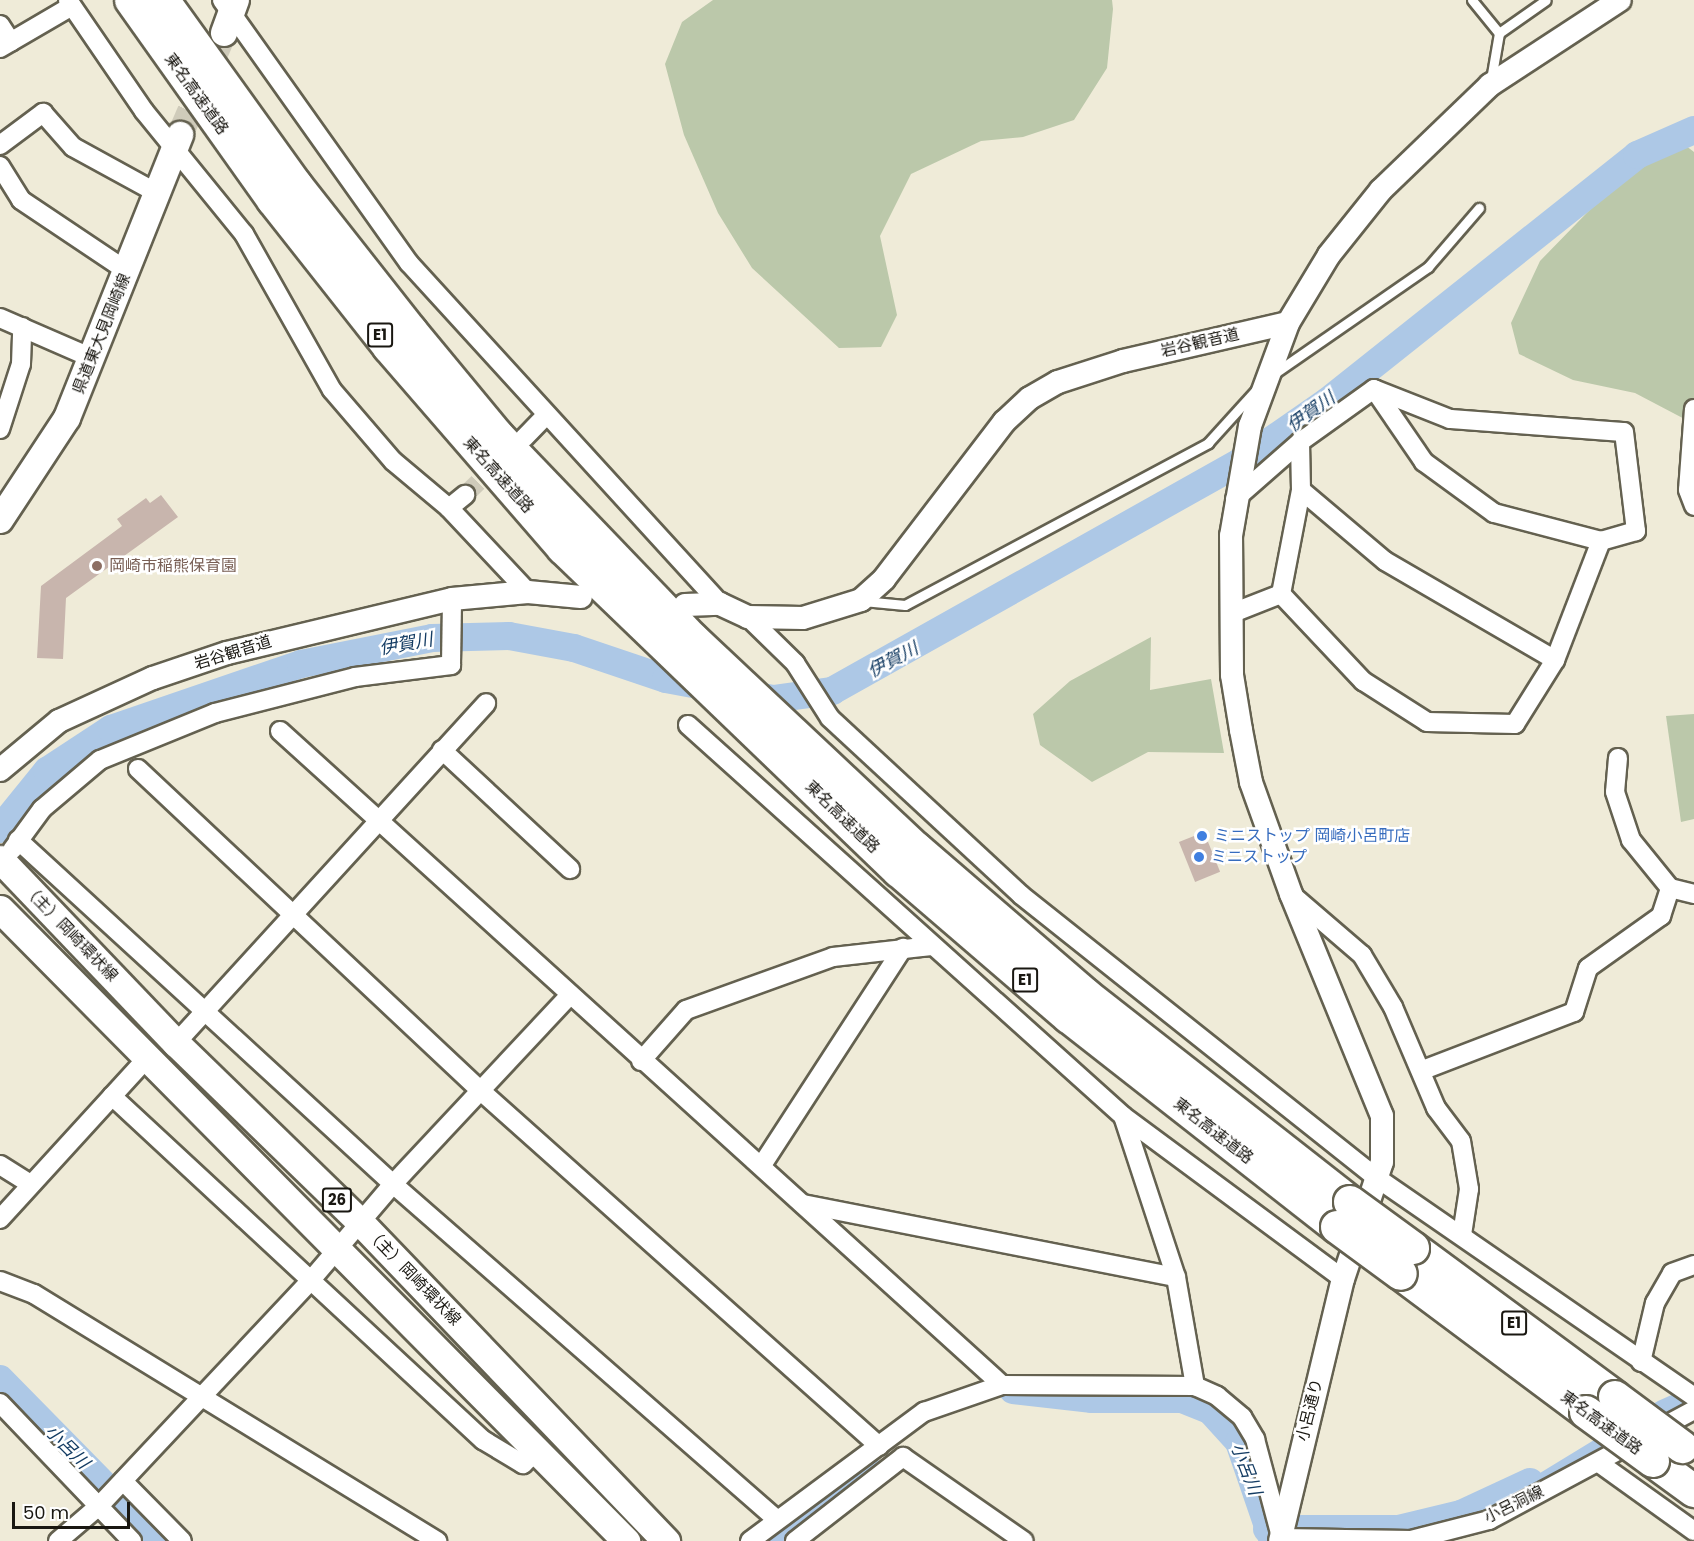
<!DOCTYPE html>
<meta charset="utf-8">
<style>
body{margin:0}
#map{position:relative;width:1694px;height:1541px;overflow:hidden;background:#efebd8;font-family:Poppins,"Noto Sans JP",sans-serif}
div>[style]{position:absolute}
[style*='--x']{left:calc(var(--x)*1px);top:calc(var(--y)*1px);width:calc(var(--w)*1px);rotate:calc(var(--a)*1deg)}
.green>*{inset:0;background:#bbc8aa}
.water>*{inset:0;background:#adc8e6}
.river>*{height:28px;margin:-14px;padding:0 14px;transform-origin:14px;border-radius:14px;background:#adc8e6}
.building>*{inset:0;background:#c8b5ad;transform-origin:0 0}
.minor-tunnel>*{height:18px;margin-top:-9px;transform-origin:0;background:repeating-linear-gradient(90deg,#cfcbba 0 18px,transparent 0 27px)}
.secondary-tunnel>*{height:26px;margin-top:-13px;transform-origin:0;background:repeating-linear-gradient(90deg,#cfcbba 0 26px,transparent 0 39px)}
.roads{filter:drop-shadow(2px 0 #646150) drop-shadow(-2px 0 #646150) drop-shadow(0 2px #646150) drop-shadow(0 -2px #646150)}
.service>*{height:9px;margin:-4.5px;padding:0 4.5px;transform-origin:4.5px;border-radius:4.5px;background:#fff}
.minor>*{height:18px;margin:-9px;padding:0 9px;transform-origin:9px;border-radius:9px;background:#fff}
.tertiary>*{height:22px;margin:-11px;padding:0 11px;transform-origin:11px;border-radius:11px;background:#fff}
.secondary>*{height:26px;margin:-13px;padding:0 13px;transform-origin:13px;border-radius:13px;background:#fff}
.primary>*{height:27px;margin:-13.5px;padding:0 13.5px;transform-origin:13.5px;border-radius:13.5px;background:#fff}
.motorway>*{height:32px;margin:-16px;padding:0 16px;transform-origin:16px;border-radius:16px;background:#fff}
.bridges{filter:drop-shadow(2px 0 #646150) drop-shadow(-2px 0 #646150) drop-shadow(0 2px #646150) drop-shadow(0 -2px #646150)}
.motorway-bridge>*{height:32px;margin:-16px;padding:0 16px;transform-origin:16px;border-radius:16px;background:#fff}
.dots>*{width:16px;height:16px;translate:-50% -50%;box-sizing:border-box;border:3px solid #fff;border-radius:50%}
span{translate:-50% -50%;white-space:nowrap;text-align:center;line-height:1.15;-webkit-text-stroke:5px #fff;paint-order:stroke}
.shield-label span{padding:2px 4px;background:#fff;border:2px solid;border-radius:4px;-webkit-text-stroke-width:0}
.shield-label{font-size:15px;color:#191711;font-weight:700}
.street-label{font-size:16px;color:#191711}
.education-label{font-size:16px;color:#785e54}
.left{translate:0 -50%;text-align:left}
.shop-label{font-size:16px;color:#366cbe}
.water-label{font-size:18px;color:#143c63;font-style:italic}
.scale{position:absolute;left:12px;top:1502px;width:118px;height:27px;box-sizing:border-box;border:3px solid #191711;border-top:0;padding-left:8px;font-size:18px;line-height:21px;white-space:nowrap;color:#191711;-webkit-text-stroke:4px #fff;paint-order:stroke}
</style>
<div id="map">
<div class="green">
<i style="clip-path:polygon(713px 0,1112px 0,1113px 9px,1107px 68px,1074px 120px,1023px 137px,981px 141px,911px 174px,880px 236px,897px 315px,881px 347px,839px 348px,752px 268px,718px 213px,684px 135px,665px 64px,682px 22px)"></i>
<i style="clip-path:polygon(1677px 139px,1694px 152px,1694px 424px,1635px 393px,1573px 380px,1519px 354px,1511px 323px,1540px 261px,1613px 186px)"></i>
<i style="clip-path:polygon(1151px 637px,1150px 690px,1211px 679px,1224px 753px,1148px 752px,1092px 782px,1040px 745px,1033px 714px,1070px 681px)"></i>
<i style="clip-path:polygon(1694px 714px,1694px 819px,1681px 822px,1666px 716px)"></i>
</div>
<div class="water">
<i style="clip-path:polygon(1694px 1385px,1694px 1404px,1463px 1531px,1420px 1529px,1476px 1512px,1658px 1401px)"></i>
</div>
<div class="river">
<i style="--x:0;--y:829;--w:75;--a:-51"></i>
<i style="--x:47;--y:771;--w:77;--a:-33.3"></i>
<i style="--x:111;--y:729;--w:201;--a:-18.9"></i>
<i style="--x:301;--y:664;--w:134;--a:-11.2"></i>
<i style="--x:432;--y:638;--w:77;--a:-1.5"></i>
<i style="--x:509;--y:636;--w:66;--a:10.5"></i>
<i style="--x:574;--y:648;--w:97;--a:18.6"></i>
<i style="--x:666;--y:679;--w:109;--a:10.6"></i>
<i style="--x:773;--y:699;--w:60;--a:-7.7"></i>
<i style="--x:832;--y:691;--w:468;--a:-29.3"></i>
<i style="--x:1240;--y:462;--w:107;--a:-34.7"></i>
<i style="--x:1328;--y:401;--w:395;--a:-38.5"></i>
<i style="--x:1637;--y:155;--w:62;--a:-23.7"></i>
<i style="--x:0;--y:1379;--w:227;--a:45.5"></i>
<i style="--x:1013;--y:1390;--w:80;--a:6.5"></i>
<i style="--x:1092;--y:1399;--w:90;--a:0"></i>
<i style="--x:1182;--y:1399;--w:31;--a:22"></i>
<i style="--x:1211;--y:1411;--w:42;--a:47.9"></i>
<i style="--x:1239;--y:1442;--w:105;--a:71"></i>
<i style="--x:1267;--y:1529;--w:131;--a:0"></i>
<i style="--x:1398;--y:1529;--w:65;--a:-13.4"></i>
<i style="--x:1461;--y:1514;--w:76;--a:-24.9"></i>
<i style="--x:772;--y:1541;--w:121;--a:-39.6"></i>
</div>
<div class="building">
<i style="clip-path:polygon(161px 495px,178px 517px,66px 598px,63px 659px,37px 658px,41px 586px,122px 526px,117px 519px,146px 498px,150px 503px)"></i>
<i style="left:1204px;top:832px;width:43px;height:27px;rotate:68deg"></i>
</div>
<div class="minor-tunnel">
<i style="--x:465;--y:495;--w:46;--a:-44.1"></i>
</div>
<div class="secondary-tunnel">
<i style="--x:180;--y:135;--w:111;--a:-66.7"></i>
</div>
<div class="roads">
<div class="service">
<i style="--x:1472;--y:0;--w:43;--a:50.7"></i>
<i style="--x:1499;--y:33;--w:48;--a:99.7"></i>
<i style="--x:1499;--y:33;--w:57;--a:-35.1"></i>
<i style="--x:1275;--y:373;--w:186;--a:-34.7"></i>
<i style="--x:1428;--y:267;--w:78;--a:-49.2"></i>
<i style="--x:863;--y:601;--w:42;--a:5.4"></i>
<i style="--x:905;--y:605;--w:344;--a:-28.1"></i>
<i style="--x:1208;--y:443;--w:72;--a:-47.8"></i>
</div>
<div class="minor">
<i style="--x:68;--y:0;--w:135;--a:55.6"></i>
<i style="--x:144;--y:111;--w:159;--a:50.9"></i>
<i style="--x:244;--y:234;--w:179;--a:60.6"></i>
<i style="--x:332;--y:390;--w:94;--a:49.3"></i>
<i style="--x:393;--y:461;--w:73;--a:40"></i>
<i style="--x:449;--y:508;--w:115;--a:46.8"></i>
<i style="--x:222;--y:0;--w:323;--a:54.6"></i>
<i style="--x:409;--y:263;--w:462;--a:47.6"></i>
<i style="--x:0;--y:25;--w:20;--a:57"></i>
<i style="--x:0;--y:48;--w:83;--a:-30.3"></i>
<i style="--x:0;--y:145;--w:54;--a:-36.7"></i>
<i style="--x:43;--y:113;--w:45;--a:48.6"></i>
<i style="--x:73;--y:147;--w:96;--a:28.7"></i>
<i style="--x:0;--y:166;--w:40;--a:58"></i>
<i style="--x:21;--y:200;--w:128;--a:33.8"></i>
<i style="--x:0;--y:318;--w:100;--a:23.5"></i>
<i style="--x:1694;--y:409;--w:81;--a:94.2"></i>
<i style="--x:1688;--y:490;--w:17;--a:69"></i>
<i style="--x:0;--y:429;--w:68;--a:-72.1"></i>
<i style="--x:21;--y:364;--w:37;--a:-88"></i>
<i style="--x:524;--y:438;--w:29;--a:-46"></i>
<i style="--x:1301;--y:490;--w:110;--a:40.2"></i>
<i style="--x:1385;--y:561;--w:197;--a:30.2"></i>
<i style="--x:1235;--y:499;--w:86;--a:-41.2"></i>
<i style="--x:1300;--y:442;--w:91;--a:-35.6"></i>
<i style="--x:1374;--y:389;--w:82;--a:21.5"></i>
<i style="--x:1450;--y:419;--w:174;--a:4.3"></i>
<i style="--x:1624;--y:432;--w:100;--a:83.1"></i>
<i style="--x:1636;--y:531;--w:36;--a:164"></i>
<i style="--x:1601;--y:541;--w:111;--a:-165.3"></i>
<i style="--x:1494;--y:513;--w:87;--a:-143.9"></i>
<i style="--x:1424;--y:462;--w:88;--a:-124.4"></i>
<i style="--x:449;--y:508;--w:21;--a:-39"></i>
<i style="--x:1281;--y:594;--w:120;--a:46.7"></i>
<i style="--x:1363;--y:681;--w:76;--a:32.6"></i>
<i style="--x:1427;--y:722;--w:88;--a:1.3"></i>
<i style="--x:1515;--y:724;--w:75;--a:-58"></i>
<i style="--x:1555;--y:660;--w:128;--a:-68.9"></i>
<i style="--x:1281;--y:594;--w:106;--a:-79.1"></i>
<i style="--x:1301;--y:490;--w:48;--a:-91.2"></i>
<i style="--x:1230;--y:614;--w:55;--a:-21.4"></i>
<i style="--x:748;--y:617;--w:66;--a:44.4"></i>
<i style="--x:795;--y:663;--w:65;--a:57.5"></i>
<i style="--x:830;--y:718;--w:260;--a:42.8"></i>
<i style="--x:1021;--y:895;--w:455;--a:38.5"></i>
<i style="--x:1377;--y:1178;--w:385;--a:34.6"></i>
<i style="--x:688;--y:725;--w:585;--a:41.95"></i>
<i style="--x:1123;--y:1116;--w:274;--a:36.5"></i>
<i style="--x:280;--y:731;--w:974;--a:42.17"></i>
<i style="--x:442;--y:750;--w:175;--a:42.9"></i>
<i style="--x:1618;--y:758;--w:34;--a:95"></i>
<i style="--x:1615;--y:792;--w:51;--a:71.6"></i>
<i style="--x:1631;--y:840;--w:62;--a:50.9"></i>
<i style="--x:1670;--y:888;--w:25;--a:14"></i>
<i style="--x:138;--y:769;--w:472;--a:43.2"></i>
<i style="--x:482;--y:1092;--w:532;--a:41.72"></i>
<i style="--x:18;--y:840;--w:509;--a:42.53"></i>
<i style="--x:393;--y:1184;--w:507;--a:41.16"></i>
<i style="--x:12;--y:850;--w:51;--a:-53.8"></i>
<i style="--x:42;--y:809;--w:76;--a:-40.2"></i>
<i style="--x:100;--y:760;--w:124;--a:-22.2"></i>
<i style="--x:215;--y:713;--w:145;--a:-14.4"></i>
<i style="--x:355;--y:677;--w:97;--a:-7.1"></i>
<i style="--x:451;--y:665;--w:66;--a:-89.1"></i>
<i style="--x:1291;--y:894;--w:94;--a:40.7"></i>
<i style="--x:1362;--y:955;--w:61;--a:59.2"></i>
<i style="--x:1393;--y:1007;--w:110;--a:66.9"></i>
<i style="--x:1436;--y:1108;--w:41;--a:52.9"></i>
<i style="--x:1461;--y:1141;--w:49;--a:80.5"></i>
<i style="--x:1469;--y:1189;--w:47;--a:98.7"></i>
<i style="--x:176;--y:1043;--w:460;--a:-47.6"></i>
<i style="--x:641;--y:1061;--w:68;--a:-48.6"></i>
<i style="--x:686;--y:1010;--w:156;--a:-19.8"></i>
<i style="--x:833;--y:957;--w:99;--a:-6.4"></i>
<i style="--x:1423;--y:1070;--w:162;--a:-21"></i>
<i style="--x:1574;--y:1012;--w:46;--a:-72.3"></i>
<i style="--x:1588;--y:968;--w:90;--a:-35.5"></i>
<i style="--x:1661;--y:916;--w:29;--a:-72"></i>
<i style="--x:112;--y:1096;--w:506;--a:42.84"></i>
<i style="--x:483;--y:1440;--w:47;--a:31"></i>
<i style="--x:523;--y:1464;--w:22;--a:-43"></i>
<i style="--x:1123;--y:1116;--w:169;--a:71.8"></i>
<i style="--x:1176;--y:1277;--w:111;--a:80.1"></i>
<i style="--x:0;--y:1165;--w:36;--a:32"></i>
<i style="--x:762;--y:1165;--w:259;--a:-57"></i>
<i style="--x:803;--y:1204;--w:380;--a:11.1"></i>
<i style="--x:0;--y:1219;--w:217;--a:-47.6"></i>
<i style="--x:0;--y:1281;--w:36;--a:21"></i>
<i style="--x:34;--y:1294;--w:473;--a:31.5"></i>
<i style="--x:1641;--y:1362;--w:61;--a:-76.7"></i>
<i style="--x:1655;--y:1303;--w:34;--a:-60"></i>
<i style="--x:1672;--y:1273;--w:23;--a:-20"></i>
<i style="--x:0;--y:1403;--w:191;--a:46.3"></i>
<i style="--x:1599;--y:1463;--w:117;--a:35.6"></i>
<i style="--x:123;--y:1481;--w:84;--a:45.5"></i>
<i style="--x:1281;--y:1538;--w:130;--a:0.9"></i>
<i style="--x:1411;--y:1540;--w:81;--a:-14.4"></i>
<i style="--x:1489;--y:1520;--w:233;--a:-28.2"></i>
<i style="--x:58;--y:1541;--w:54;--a:-40.5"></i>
<i style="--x:99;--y:1506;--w:310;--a:-46.8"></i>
<i style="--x:311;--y:1280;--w:126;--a:-49.5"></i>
<i style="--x:393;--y:1184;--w:259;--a:-46.9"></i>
<i style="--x:750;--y:1541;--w:217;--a:-36.6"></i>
<i style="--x:924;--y:1412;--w:83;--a:-19.1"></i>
<i style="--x:1002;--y:1385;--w:193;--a:0.3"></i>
<i style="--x:1195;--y:1386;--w:24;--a:24"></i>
<i style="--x:1217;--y:1396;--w:33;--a:40"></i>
<i style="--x:1242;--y:1417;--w:26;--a:59"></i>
<i style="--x:1255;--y:1439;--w:101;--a:75.1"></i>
<i style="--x:795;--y:1541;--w:137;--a:-37.9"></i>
<i style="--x:903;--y:1457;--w:147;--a:34.8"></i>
</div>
<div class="tertiary">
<i style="--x:685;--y:605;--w:35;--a:-2"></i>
<i style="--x:720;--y:604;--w:31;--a:25"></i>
<i style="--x:748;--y:617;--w:55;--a:1"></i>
<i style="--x:803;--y:618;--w:61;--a:-17.2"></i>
<i style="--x:861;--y:600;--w:31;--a:-42"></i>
<i style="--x:884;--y:579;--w:198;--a:-52.6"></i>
<i style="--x:1004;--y:422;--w:35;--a:-43"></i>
<i style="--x:1030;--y:398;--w:32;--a:-30"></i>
<i style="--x:1058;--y:382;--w:68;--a:-17.9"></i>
<i style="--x:1123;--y:361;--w:169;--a:-13"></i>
<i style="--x:0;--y:770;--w:77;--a:-39.7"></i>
<i style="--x:59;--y:721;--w:103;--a:-24.6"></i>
<i style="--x:153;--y:678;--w:78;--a:-18.7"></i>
<i style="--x:227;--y:653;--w:231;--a:-13.5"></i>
<i style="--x:452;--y:599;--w:76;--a:-5.3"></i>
<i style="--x:528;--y:592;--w:53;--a:5.4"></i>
<i style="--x:1280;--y:1541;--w:269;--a:-76.5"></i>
<i style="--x:1343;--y:1279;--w:123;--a:-71.6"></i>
<i style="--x:1382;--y:1162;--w:46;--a:-90"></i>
<i style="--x:1382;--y:1116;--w:240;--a:-112.3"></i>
<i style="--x:1291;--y:894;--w:119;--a:-109.7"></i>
<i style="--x:1251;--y:782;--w:53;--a:-100.9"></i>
<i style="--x:1241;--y:730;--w:56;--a:-99.3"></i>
<i style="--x:1232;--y:675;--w:139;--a:-90.4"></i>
<i style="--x:1231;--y:536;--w:112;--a:-80.2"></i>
<i style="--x:1250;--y:426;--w:110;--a:-69.7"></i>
<i style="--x:1288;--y:323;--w:79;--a:-58.9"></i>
<i style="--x:1329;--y:255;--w:83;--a:-51.3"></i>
<i style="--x:1381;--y:190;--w:151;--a:-43.9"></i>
<i style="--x:1490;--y:85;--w:155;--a:-33.2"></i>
</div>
<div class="secondary">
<i style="--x:224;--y:33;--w:35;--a:-70"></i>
<i style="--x:0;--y:520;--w:122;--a:-56.7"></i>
<i style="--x:67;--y:418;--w:305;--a:-68.2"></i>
</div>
<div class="primary">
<i style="--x:0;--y:859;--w:255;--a:46.3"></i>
<i style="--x:176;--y:1043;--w:258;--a:44.2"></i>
<i style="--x:361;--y:1223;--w:441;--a:46.2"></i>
<i style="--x:0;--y:909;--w:890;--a:45.27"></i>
</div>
<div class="motorway">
<i style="--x:131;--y:0;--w:245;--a:54.6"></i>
<i style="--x:273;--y:200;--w:187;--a:51.7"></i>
<i style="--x:389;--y:347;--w:266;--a:49.1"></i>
<i style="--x:563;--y:548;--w:466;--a:43.9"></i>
<i style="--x:899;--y:871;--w:224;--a:40.7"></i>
<i style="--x:1069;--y:1017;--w:340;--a:38.1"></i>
<i style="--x:163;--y:0;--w:228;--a:54.3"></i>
<i style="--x:296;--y:185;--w:186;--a:51.8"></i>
<i style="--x:411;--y:331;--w:136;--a:50.4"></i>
<i style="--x:498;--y:436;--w:281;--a:46.2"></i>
<i style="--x:693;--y:639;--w:307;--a:43.2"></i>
<i style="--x:917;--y:849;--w:223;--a:40.8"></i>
<i style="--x:1086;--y:995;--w:335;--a:38.1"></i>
<i style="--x:1413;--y:1248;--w:251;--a:36.4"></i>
<i style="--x:1401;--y:1274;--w:231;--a:36.7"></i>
<i style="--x:1653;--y:1461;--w:51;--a:36.2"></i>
</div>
</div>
<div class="bridges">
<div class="motorway-bridge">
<i style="--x:1350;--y:1202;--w:78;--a:36.1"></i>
<i style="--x:1337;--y:1227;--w:79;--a:36.3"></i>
<i style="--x:1615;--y:1397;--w:84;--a:36.7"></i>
<i style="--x:1586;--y:1412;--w:83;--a:36.2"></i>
</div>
</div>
<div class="dots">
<i style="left:97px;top:566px;background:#8d6e63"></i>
<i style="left:1202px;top:836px;background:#3f7fe0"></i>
<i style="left:1199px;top:857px;background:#3f7fe0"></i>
</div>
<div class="shield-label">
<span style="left:380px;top:335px">E1</span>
<span style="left:1025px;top:980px">E1</span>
<span style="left:337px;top:1200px">26</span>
<span style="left:1514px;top:1323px">E1</span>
</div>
<div class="street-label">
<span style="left:196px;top:94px;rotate:54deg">東名高速道路</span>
<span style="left:102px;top:334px;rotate:-68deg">県道東大見岡崎線</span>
<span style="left:1200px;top:343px;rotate:-13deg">岩谷観音道</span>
<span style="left:498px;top:475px;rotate:48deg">東名高速道路</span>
<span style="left:233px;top:653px;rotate:-17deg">岩谷観音道</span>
<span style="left:842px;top:817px;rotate:44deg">東名高速道路</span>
<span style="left:70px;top:933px;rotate:46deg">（主）岡崎環状線</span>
<span style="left:1213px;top:1131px;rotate:38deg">東名高速道路</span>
<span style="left:413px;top:1277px;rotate:46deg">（主）岡崎環状線</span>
<span style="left:1310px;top:1410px;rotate:-76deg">小呂通り</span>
<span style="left:1601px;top:1423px;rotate:36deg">東名高速道路</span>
<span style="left:1514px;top:1505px;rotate:-26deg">小呂洞線</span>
</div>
<div class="education-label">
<span class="left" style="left:109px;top:566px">岡崎市稲熊保育園</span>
</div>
<div class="shop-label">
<span class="left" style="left:1214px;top:836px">ミニストップ 岡崎小呂町店</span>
<span class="left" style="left:1211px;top:857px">ミニストップ</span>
</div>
<div class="water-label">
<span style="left:1311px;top:412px;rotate:-36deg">伊賀川</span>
<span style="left:406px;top:644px;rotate:-10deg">伊賀川</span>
<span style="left:893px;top:660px;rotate:-28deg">伊賀川</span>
<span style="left:67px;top:1447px;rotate:45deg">小呂川</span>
<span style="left:1246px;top:1469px;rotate:69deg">小呂川</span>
</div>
<div class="scale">50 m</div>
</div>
